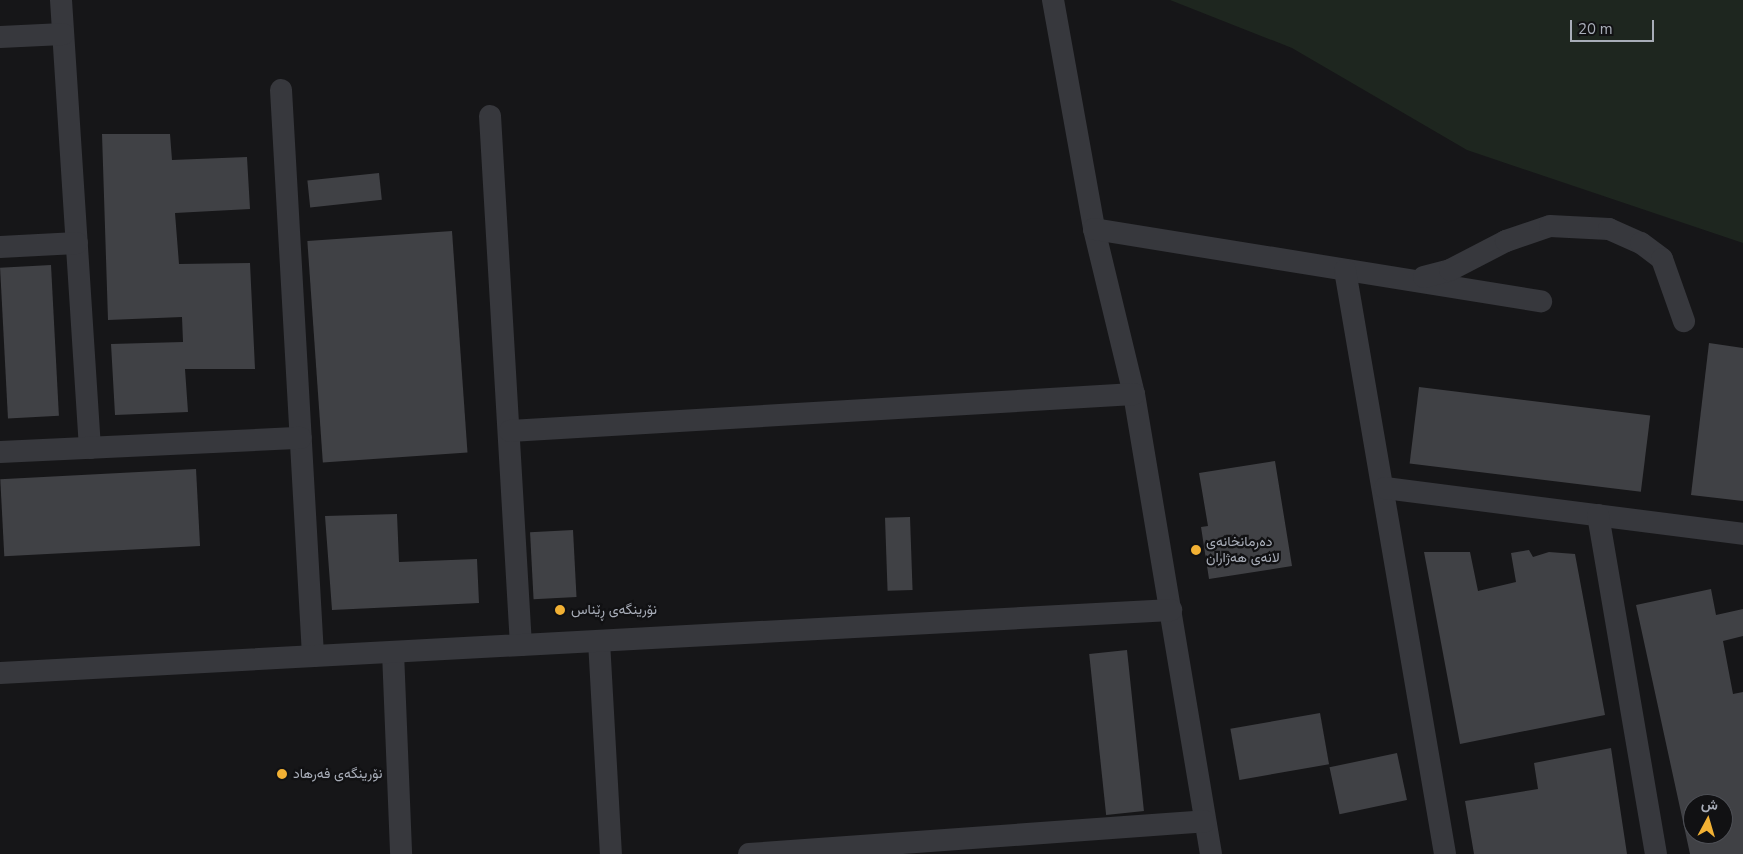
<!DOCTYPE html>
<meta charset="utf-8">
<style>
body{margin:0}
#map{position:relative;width:1743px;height:854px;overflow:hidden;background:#161618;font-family:"Nunito Sans",Vazirmatn,sans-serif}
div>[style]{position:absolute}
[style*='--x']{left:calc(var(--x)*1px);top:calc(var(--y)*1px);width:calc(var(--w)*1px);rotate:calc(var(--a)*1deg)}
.green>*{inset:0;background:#1e261f}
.building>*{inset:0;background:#404145;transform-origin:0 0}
.street>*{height:22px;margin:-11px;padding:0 11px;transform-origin:11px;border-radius:11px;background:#37383d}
.dots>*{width:14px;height:14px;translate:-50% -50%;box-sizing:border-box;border:2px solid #111113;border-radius:50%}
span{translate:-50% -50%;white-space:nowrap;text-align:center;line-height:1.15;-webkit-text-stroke:4.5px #111113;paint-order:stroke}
.poi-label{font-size:14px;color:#a8adb8}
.left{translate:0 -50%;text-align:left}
.north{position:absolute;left:1683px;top:794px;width:50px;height:50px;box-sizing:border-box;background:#111113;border:1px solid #4d4f55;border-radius:50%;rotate:6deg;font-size:14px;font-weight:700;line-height:20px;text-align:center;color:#a8adb8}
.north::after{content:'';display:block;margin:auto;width:18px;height:22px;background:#f2b134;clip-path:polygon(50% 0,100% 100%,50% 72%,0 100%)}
.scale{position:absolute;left:1570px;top:20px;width:84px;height:22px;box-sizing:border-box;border:2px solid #a8adb8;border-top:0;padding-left:6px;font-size:15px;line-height:18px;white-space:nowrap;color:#a8adb8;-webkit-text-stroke:4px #111113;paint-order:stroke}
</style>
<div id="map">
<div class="green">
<i style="clip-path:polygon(1170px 0,1743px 0,1743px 243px,1467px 150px,1292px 48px)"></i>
</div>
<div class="building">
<i style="clip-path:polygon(102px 134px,170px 134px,172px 160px,247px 157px,250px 209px,175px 213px,179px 264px,250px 263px,255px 369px,185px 369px,188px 412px,115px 415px,111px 344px,183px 342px,182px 317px,108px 320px)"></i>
<i style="left:379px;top:173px;width:27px;height:72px;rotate:84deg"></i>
<i style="left:452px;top:231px;width:222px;height:145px;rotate:86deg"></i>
<i style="left:51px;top:265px;width:151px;height:51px;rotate:87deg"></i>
<i style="clip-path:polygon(1709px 343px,1743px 348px,1743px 501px,1691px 495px)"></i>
<i style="left:1419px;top:387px;width:233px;height:77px;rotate:7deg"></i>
<i style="clip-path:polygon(1275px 461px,1292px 566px,1209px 579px,1201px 527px,1208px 526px,1199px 473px)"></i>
<i style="left:196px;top:469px;width:77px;height:196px;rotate:87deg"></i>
<i style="clip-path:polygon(397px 514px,399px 562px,477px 559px,479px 603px,332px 610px,325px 516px)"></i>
<i style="left:910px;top:517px;width:73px;height:25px;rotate:88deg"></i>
<i style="left:573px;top:530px;width:67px;height:43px;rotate:87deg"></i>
<i style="clip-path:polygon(1529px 550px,1533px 557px,1549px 552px,1575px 554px,1605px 715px,1460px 744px,1424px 552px,1470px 552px,1478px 591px,1516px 582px,1511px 553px)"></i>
<i style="clip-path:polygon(evenodd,1711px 589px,1716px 615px,1743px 609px,1743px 636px,1723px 641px,1733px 694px,1743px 692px,1743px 854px,1690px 854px,1636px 605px,1711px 589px,1693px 804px,1723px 804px,1723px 834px,1693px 834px,1693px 804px)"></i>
<i style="left:1127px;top:650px;width:162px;height:38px;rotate:84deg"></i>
<i style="left:1320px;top:713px;width:52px;height:91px;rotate:80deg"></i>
<i style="clip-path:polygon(1611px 748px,1627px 854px,1474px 854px,1465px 801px,1538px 789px,1534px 763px)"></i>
<i style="left:1397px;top:753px;width:48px;height:69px;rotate:78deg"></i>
</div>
<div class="street">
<i style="--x:61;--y:0;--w:449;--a:86.3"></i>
<i style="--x:1053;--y:0;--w:233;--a:79.8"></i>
<i style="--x:1094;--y:229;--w:170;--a:76.4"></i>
<i style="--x:1134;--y:394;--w:466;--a:80.5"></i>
<i style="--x:0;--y:37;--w:63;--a:-2.7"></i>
<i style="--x:281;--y:90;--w:567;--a:86.76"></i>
<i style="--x:490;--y:116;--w:530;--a:86.65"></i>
<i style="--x:1094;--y:229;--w:453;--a:9.2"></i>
<i style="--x:0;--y:247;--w:77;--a:-3"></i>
<i style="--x:1345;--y:270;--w:592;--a:80.28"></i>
<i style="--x:1424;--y:277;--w:27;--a:-15"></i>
<i style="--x:1450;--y:270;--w:63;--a:-27.4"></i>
<i style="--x:1506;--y:241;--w:46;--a:-18.8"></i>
<i style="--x:1550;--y:226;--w:59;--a:2.9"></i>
<i style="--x:1609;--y:229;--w:35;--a:24"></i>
<i style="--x:1641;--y:243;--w:26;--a:37"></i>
<i style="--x:1662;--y:259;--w:66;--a:70.5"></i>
<i style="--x:510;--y:431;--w:625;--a:-3.39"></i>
<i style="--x:0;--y:452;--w:301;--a:-2.7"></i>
<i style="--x:1385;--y:488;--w:361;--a:7.3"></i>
<i style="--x:1598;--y:515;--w:344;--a:80.3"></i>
<i style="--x:599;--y:641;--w:213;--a:86.8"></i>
<i style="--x:393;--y:652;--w:202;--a:87.7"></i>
<i style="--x:0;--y:673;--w:1173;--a:-3.08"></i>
<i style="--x:749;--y:854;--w:457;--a:-4.1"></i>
</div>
<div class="dots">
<i style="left:1196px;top:550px;background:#f2b134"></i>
<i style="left:560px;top:610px;background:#f2b134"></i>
<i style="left:282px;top:774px;background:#f2b134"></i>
</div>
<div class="poi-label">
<span class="left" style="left:1206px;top:550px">دەرمانخانەی<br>لانەی هەژاران</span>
<span class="left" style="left:571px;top:610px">نۆرینگەی ڕێناس</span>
<span class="left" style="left:293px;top:774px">نۆرینگەی فەرهاد</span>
</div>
<div class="north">ش</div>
<div class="scale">20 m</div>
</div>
